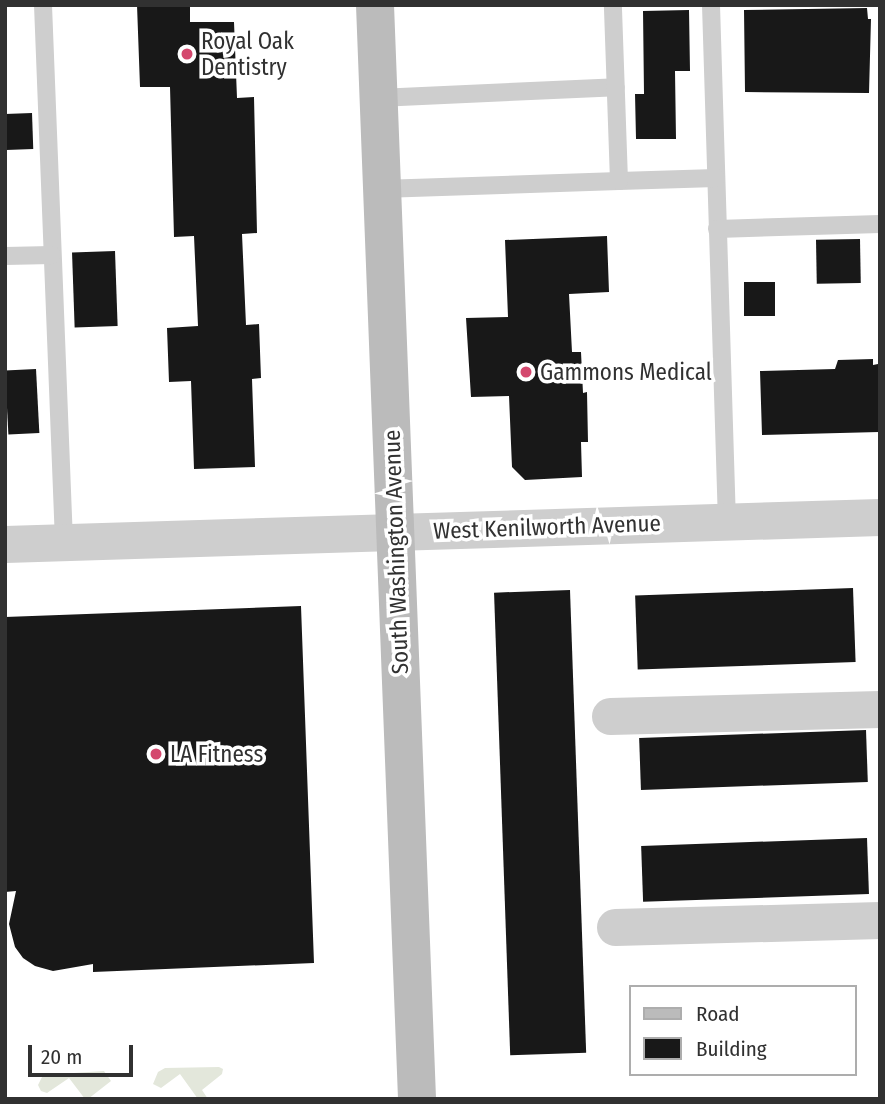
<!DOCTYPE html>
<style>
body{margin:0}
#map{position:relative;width:885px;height:1104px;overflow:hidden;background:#fff;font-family:"Fira Sans Condensed",sans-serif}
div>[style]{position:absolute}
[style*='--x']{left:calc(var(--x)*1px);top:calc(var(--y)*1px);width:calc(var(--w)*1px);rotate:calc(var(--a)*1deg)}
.green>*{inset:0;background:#e3e7db}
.building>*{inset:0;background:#181818;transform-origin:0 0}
.service>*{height:18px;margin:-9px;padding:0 9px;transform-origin:9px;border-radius:9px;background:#cecece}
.minor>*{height:37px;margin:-18.5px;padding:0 18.5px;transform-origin:18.5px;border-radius:18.5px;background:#cecece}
.secondary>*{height:38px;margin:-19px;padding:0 19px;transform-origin:19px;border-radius:19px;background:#bbb}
.dots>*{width:19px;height:19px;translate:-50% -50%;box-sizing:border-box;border:4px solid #fff;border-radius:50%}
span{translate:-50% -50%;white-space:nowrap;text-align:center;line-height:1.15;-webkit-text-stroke:7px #fff;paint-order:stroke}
.poi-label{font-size:23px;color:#313131}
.left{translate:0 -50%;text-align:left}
.street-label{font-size:23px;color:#313131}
.frame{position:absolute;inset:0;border:7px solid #313131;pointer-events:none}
.legend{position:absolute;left:629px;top:985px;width:228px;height:91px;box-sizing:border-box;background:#fff;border:2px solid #adadad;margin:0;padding:9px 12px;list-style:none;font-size:21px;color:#313131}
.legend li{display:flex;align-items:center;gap:14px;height:35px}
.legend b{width:35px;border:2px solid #adadad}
.scale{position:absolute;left:28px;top:1045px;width:105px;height:32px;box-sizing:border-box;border:4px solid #313131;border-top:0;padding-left:9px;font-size:21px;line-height:24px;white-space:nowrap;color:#313131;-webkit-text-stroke:5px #fff;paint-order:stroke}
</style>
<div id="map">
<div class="green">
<i style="clip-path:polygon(219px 1067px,223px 1069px,222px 1074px,202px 1090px,208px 1099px,198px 1099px,180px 1074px,161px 1088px,153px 1084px,158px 1072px,165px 1068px)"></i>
<i style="clip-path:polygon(104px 1071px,111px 1081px,88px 1099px,85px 1099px,69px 1078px,47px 1093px,41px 1091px,38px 1085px,43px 1075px)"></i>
</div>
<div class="building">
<i style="clip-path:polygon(137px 5px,190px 5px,190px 22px,234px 22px,237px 98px,254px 97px,257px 233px,242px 234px,246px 325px,259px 324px,261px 378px,252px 379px,255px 467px,194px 469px,191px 381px,169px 382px,167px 328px,198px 326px,194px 236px,174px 237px,170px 87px,140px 87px)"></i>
<i style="clip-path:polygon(867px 8px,868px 19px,871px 19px,869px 93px,745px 92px,744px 10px)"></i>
<i style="clip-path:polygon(689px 10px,690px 71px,675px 71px,676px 139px,636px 139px,635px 94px,644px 94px,643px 11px)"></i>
<i style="left:32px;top:113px;width:36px;height:27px;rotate:88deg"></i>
<i style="clip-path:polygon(607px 236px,609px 292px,569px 294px,572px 352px,581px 352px,583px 393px,587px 392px,588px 442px,581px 442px,582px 477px,525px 480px,512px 467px,509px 396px,471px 397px,466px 318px,508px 317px,505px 240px)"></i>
<i style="left:860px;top:239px;width:44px;height:44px;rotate:89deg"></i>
<i style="left:115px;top:251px;width:75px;height:43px;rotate:88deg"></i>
<i style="left:775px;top:282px;width:34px;height:31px;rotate:90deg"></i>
<i style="clip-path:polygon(873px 359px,873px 365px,878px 364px,879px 432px,762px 435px,760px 371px,835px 369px,838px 360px)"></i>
<i style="left:36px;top:369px;width:64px;height:31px;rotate:87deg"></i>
<i style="left:853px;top:588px;width:74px;height:218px;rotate:88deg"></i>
<i style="left:570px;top:590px;width:463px;height:76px;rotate:88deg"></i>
<i style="clip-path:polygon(301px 606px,314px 963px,93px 972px,93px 964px,53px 971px,35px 966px,23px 958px,15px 947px,9px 924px,16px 891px,5px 892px,5px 617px)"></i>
<i style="left:866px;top:730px;width:52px;height:227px;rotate:88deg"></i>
<i style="left:867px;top:838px;width:56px;height:226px;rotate:88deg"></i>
</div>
<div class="service">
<i style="--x:43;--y:5;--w:537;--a:87.76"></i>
<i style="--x:711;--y:5;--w:518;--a:88.23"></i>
<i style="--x:378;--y:98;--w:238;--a:-2.6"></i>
<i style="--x:619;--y:181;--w:97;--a:-1.8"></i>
<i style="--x:381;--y:189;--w:238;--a:-1.9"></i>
<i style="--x:619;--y:181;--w:176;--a:-92"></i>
<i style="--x:717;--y:229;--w:163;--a:-1.8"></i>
<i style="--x:5;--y:256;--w:47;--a:-1.2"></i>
</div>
<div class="minor">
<i style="--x:5;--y:544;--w:875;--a:-1.77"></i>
<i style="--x:610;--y:716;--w:270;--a:-1.5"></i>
<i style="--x:615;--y:927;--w:265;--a:-1.5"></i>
</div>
<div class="secondary">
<i style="--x:375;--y:5;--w:1095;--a:87.8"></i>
</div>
<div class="dots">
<i style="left:187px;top:54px;background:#d4486e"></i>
<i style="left:526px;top:372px;background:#d4486e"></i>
<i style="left:156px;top:754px;background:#d4486e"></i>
</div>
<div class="poi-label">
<span class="left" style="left:201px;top:54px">Royal Oak<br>Dentistry</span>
<span class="left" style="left:540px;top:372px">Gammons Medical</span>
<span class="left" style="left:170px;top:754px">LA Fitness</span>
</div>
<div class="street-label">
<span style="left:547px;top:527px;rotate:-2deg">West Kenilworth Avenue</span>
<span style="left:396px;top:552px;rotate:-92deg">South Washington Avenue</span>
</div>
<div class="frame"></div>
<ul class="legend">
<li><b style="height:9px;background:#bbb"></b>Road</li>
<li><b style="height:19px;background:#181818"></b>Building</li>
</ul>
<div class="scale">20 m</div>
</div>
